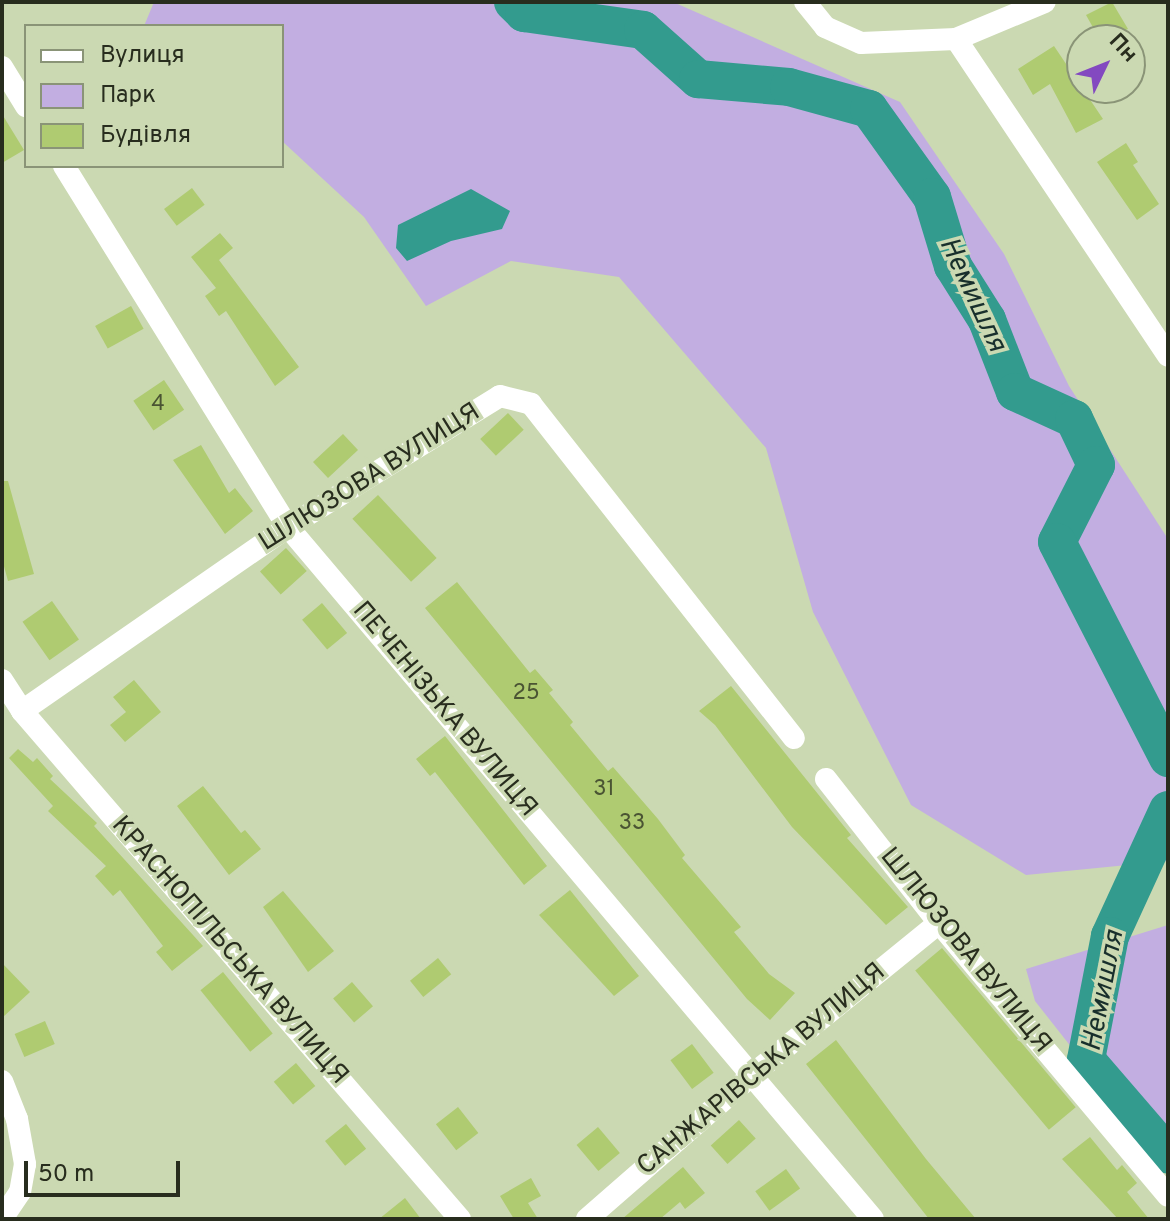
<!DOCTYPE html>
<meta charset="utf-8">
<style>
body{margin:0}
#map{position:relative;width:1170px;height:1221px;overflow:hidden;background:#cbd9b2;font-family:Overpass,sans-serif}
div>[style]{position:absolute}
[style*='--x']{left:calc(var(--x)*1px);top:calc(var(--y)*1px);width:calc(var(--w)*1px);rotate:calc(var(--a)*1deg)}
.green>*{inset:0;background:#c2aee1}
.water>*{inset:0;background:#339b8e}
.river>*{height:38px;margin:-19px;padding:0 19px;transform-origin:19px;border-radius:19px;background:#339b8e}
.building>*{inset:0;background:#afcb71;transform-origin:0 0}
.minor>*{height:22px;margin:-11px;padding:0 11px;transform-origin:11px;border-radius:11px;background:#fff}
span{translate:-50% -50%;white-space:nowrap;text-align:center;line-height:1.15;-webkit-text-stroke:7px #cbd9b2;paint-order:stroke}
.number-label{font-size:22px;color:#4a5433}
.number-label span{-webkit-text-stroke-width:0}
.street-label{font-size:26px;color:#282d1e}
.water-label{font-size:28px;color:#182f2c;font-style:italic}
.frame{position:absolute;inset:0;border:4px solid #282d1e;pointer-events:none}
.legend{position:absolute;left:24px;top:24px;width:260px;height:144px;box-sizing:border-box;background:#cbd9b2;border:2px solid #8a9477;margin:0;padding:10px 14px;list-style:none;font-size:24px;color:#282d1e}
.legend li{display:flex;align-items:center;gap:16px;height:40px}
.legend b{width:40px;border:2px solid #8a9477}
.north{position:absolute;left:1066px;top:24px;width:80px;height:80px;box-sizing:border-box;background:#cbd9b2;border:2px solid #8a9477;border-radius:50%;rotate:47deg;font-size:22px;font-weight:700;line-height:32px;text-align:center;color:#282d1e}
.north::after{content:'';display:block;margin:auto;width:28px;height:36px;background:#8349c0;clip-path:polygon(50% 0,100% 100%,50% 72%,0 100%)}
.scale{position:absolute;left:24px;top:1161px;width:156px;height:36px;box-sizing:border-box;border:4px solid #282d1e;border-top:0;padding-left:10px;font-size:24px;line-height:28px;white-space:nowrap;color:#282d1e;-webkit-text-stroke:6px #cbd9b2;paint-order:stroke}
</style>
<div id="map">
<div class="green">
<i style="clip-path:polygon(154px 2px,673px 2px,900px 102px,1004px 254px,1069px 386px,1168px 539px,1168px 861px,1026px 875px,911px 805px,813px 612px,766px 448px,619px 277px,511px 261px,426px 306px,364px 217px,282px 141px,282px 26px,144px 26px)"></i>
<i style="clip-path:polygon(1168px 925px,1168px 1170px,1035px 1001px,1026px 969px)"></i>
</div>
<div class="water">
<i style="clip-path:polygon(471px 189px,510px 211px,502px 229px,451px 241px,407px 261px,396px 248px,398px 225px)"></i>
</div>
<div class="river">
<i style="--x:513;--y:2;--w:16;--a:45"></i>
<i style="--x:524;--y:13;--w:120;--a:8.1"></i>
<i style="--x:643;--y:30;--w:74;--a:41.7"></i>
<i style="--x:698;--y:79;--w:91;--a:5"></i>
<i style="--x:789;--y:87;--w:83;--a:15.4"></i>
<i style="--x:869;--y:109;--w:108;--a:54.4"></i>
<i style="--x:932;--y:197;--w:72;--a:73.1"></i>
<i style="--x:953;--y:266;--w:64;--a:57.8"></i>
<i style="--x:987;--y:320;--w:77;--a:68.7"></i>
<i style="--x:1015;--y:392;--w:65;--a:24.6"></i>
<i style="--x:1074;--y:419;--w:51;--a:64.4"></i>
<i style="--x:1096;--y:465;--w:86;--a:116.9"></i>
<i style="--x:1057;--y:542;--w:243;--a:62.8"></i>
<i style="--x:1168;--y:810;--w:139;--a:114.7"></i>
<i style="--x:1110;--y:936;--w:126;--a:101"></i>
<i style="--x:1086;--y:1060;--w:125;--a:49.2"></i>
</div>
<div class="building">
<i style="clip-path:polygon(1112px 2px,1128px 29px,1100px 40px,1086px 15px)"></i>
<i style="clip-path:polygon(1054px 46px,1103px 119px,1076px 133px,1050px 84px,1033px 95px,1018px 69px)"></i>
<i style="clip-path:polygon(2px 114px,24px 150px,2px 163px)"></i>
<i style="clip-path:polygon(1126px 143px,1138px 162px,1133px 165px,1159px 204px,1137px 220px,1097px 162px)"></i>
<i style="left:192px;top:188px;width:21px;height:35px;rotate:53deg"></i>
<i style="clip-path:polygon(220px 233px,233px 248px,219px 260px,299px 367px,275px 386px,226px 311px,219px 316px,205px 296px,216px 288px,191px 257px)"></i>
<i style="left:131px;top:306px;width:26px;height:41px;rotate:61deg"></i>
<i style="left:164px;top:380px;width:36px;height:37px;rotate:56deg"></i>
<i style="left:508px;top:413px;width:23px;height:38px;rotate:47deg"></i>
<i style="left:343px;top:434px;width:22px;height:41px;rotate:47deg"></i>
<i style="clip-path:polygon(201px 445px,229px 493px,235px 488px,253px 511px,225px 534px,173px 460px)"></i>
<i style="clip-path:polygon(2px 481px,8px 481px,34px 574px,8px 581px,2px 559px)"></i>
<i style="left:378px;top:495px;width:86px;height:35px;rotate:47deg"></i>
<i style="left:286px;top:548px;width:31px;height:35px;rotate:48deg"></i>
<i style="clip-path:polygon(457px 582px,530px 673px,535px 669px,553px 690px,549px 693px,573px 722px,570px 725px,608px 771px,613px 767px,658px 819px,685px 855px,682px 858px,741px 927px,734px 932px,769px 974px,795px 993px,770px 1020px,747px 999px,425px 608px)"></i>
<i style="left:52px;top:601px;width:47px;height:36px;rotate:55deg"></i>
<i style="left:322px;top:603px;width:39px;height:26px;rotate:50deg"></i>
<i style="clip-path:polygon(134px 680px,161px 712px,125px 742px,110px 725px,126px 712px,113px 697px)"></i>
<i style="clip-path:polygon(731px 686px,851px 835px,847px 838px,908px 907px,886px 925px,792px 827px,715px 725px,699px 711px)"></i>
<i style="clip-path:polygon(445px 736px,547px 866px,524px 885px,435px 772px,430px 776px,416px 759px)"></i>
<i style="clip-path:polygon(18px 749px,33px 762px,37px 758px,53px 776px,50px 779px,97px 823px,94px 826px,203px 946px,172px 971px,156px 952px,163px 946px,120px 890px,113px 896px,95px 876px,106px 866px,48px 811px,53px 806px,9px 758px)"></i>
<i style="clip-path:polygon(203px 786px,241px 833px,245px 830px,261px 849px,229px 875px,177px 806px)"></i>
<i style="clip-path:polygon(570px 890px,639px 976px,614px 996px,539px 915px)"></i>
<i style="clip-path:polygon(283px 891px,334px 951px,308px 972px,263px 907px)"></i>
<i style="left:942px;top:948px;width:208px;height:35px;rotate:50deg"></i>
<i style="left:438px;top:958px;width:21px;height:36px;rotate:51deg"></i>
<i style="clip-path:polygon(2px 963px,30px 992px,2px 1018px)"></i>
<i style="left:223px;top:972px;width:79px;height:29px;rotate:51deg"></i>
<i style="left:352px;top:982px;width:32px;height:25px;rotate:49deg"></i>
<i style="left:45px;top:1021px;width:25px;height:33px;rotate:67deg"></i>
<i style="clip-path:polygon(836px 1040px,926px 1159px,976px 1219px,929px 1219px,806px 1064px)"></i>
<i style="left:692px;top:1044px;width:36px;height:27px;rotate:53deg"></i>
<i style="left:296px;top:1063px;width:30px;height:29px;rotate:50deg"></i>
<i style="left:458px;top:1107px;width:33px;height:28px;rotate:52deg"></i>
<i style="left:739px;top:1120px;width:25px;height:38px;rotate:48deg"></i>
<i style="left:346px;top:1124px;width:32px;height:27px;rotate:51deg"></i>
<i style="left:598px;top:1127px;width:34px;height:28px;rotate:50deg"></i>
<i style="clip-path:polygon(1090px 1137px,1117px 1170px,1122px 1165px,1137px 1183px,1127px 1192px,1149px 1219px,1118px 1219px,1062px 1159px)"></i>
<i style="clip-path:polygon(683px 1167px,705px 1193px,685px 1209px,680px 1202px,660px 1219px,622px 1219px)"></i>
<i style="left:786px;top:1169px;width:24px;height:38px;rotate:54deg"></i>
<i style="clip-path:polygon(531px 1178px,541px 1196px,528px 1203px,538px 1219px,514px 1219px,500px 1196px)"></i>
<i style="clip-path:polygon(405px 1198px,421px 1219px,379px 1219px)"></i>
</div>
<div class="minor">
<i style="--x:805;--y:2;--w:32;--a:51"></i>
<i style="--x:825;--y:27;--w:39;--a:24"></i>
<i style="--x:861;--y:43;--w:95;--a:-2.4"></i>
<i style="--x:956;--y:39;--w:381;--a:56.2"></i>
<i style="--x:956;--y:39;--w:96;--a:-22.6"></i>
<i style="--x:2;--y:67;--w:46;--a:58.4"></i>
<i style="--x:64;--y:166;--w:425;--a:58.2"></i>
<i style="--x:288;--y:527;--w:906;--a:49.79"></i>
<i style="--x:2;--y:680;--w:37;--a:57"></i>
<i style="--x:22;--y:711;--w:671;--a:49.23"></i>
<i style="--x:22;--y:711;--w:323;--a:-34.7"></i>
<i style="--x:288;--y:527;--w:249;--a:-31.7"></i>
<i style="--x:500;--y:396;--w:32;--a:14"></i>
<i style="--x:531;--y:404;--w:425;--a:51.8"></i>
<i style="--x:826;--y:779;--w:183;--a:51.9"></i>
<i style="--x:939;--y:923;--w:356;--a:50"></i>
<i style="--x:2;--y:1081;--w:41;--a:68.5"></i>
<i style="--x:17;--y:1119;--w:46;--a:79.9"></i>
<i style="--x:25;--y:1164;--w:28;--a:100"></i>
<i style="--x:20;--y:1192;--w:32;--a:124"></i>
<i style="--x:587;--y:1219;--w:220;--a:-41.1"></i>
<i style="--x:753;--y:1074;--w:240;--a:-39.1"></i>
</div>
<div class="number-label">
<span style="left:158px;top:405px">4</span>
<span style="left:526px;top:694px">25</span>
<span style="left:604px;top:790px">31</span>
<span style="left:632px;top:824px">33</span>
</div>
<div class="street-label">
<span style="left:370px;top:478px;rotate:-32deg">ШЛЮЗОВА ВУЛИЦЯ</span>
<span style="left:444px;top:710px;rotate:50deg">ПЕЧЕНІЗЬКА ВУЛИЦЯ</span>
<span style="left:229px;top:951px;rotate:49deg">КРАСНОПІЛЬСЬКА ВУЛИЦЯ</span>
<span style="left:965px;top:951px;rotate:51deg">ШЛЮЗОВА ВУЛИЦЯ</span>
<span style="left:762px;top:1070px;rotate:-40deg">САНЖАРІВСЬКА ВУЛИЦЯ</span>
</div>
<div class="water-label">
<span style="left:972px;top:295px;rotate:65deg">Немишля</span>
<span style="left:1104px;top:991px;rotate:-79deg">Немишля</span>
</div>
<div class="frame"></div>
<ul class="legend">
<li><b style="height:10px;background:#fff"></b>Вулиця</li>
<li><b style="height:22px;background:#c2aee1"></b>Парк</li>
<li><b style="height:22px;background:#afcb71"></b>Будівля</li>
</ul>
<div class="north">Пн</div>
<div class="scale">50 m</div>
</div>
